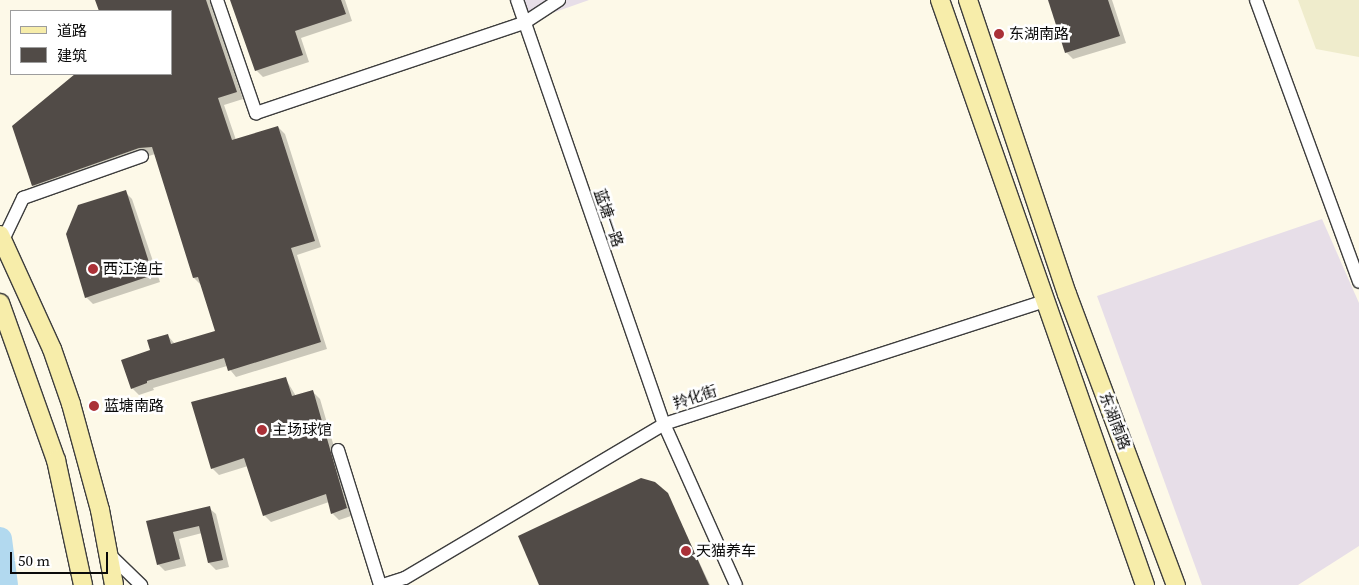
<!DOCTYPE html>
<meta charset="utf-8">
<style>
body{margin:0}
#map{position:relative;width:1359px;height:585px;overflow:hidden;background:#fdf9e8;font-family:"Source Serif 4","Noto Sans SC",serif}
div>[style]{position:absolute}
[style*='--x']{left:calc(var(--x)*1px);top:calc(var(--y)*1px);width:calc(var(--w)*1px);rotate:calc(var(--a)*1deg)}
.industrial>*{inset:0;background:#e7dee8}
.farmland>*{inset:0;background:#efeccc}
.shadow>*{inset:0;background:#0003}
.river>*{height:24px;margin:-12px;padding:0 12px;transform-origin:12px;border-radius:12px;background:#b2d9ef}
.building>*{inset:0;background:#514b47}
.roads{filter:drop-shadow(1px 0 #3d3d3d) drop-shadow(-1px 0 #3d3d3d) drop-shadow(0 1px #3d3d3d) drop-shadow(0 -1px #3d3d3d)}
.minor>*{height:12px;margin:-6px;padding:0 6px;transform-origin:6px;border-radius:6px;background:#fff}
.secondary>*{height:18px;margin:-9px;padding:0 9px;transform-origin:9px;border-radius:9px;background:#f7edaa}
.dots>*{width:14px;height:14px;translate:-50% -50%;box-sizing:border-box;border:2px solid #fff;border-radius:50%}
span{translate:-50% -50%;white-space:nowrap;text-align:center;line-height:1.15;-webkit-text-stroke:5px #fff;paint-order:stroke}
.poi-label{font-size:15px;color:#0a0a0a}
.left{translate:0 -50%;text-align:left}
.street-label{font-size:15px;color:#0a0a0a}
.legend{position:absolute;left:10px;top:10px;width:162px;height:65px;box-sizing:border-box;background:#fff;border:1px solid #9d9d9d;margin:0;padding:6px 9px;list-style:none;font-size:15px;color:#0a0a0a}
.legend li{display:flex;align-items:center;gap:10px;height:25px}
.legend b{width:25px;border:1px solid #9d9d9d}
.scale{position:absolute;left:10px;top:552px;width:98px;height:22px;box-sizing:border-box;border:2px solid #0a0a0a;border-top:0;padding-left:6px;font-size:15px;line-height:18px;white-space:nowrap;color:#0a0a0a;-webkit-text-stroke:4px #fff;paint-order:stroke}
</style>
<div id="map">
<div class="industrial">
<i style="clip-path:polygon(517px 0,589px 0,524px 23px)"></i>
<i style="clip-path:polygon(1322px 219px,1359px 303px,1359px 546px,1298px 585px,1202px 585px,1097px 296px)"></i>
</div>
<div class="farmland">
<i style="clip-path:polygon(1298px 0,1359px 0,1359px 57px,1316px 49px)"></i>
</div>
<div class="shadow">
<i style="clip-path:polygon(97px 0,210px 0,243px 99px,224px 105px,236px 140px,278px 127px,285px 134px,321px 247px,297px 255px,327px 349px,236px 377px,227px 366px,153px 388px,154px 390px,139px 395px,132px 388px,152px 351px,168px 336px,175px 344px,217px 332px,201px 285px,194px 278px,155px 154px,40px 192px,33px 185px,14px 127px,77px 74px,171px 74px,171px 11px,100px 11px)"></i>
<i style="clip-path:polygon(232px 0,345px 0,352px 21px,301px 38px,309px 62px,263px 77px,256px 70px)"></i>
<i style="clip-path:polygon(1050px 0,1112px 0,1126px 43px,1073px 59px,1066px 52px)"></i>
<i style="clip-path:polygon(125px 192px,132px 199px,160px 282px,93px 304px,86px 297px)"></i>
<i style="clip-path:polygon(285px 378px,296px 396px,313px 392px,320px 399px,354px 515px,339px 520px,332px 513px,329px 502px,271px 522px,264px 515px,248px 466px,219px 475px,212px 468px)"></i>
<i style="clip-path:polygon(667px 494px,710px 585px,541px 585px)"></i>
<i style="clip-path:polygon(209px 508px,216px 514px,229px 567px,216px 570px,209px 563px,202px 533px,179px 539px,186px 566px,165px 571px,158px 564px,148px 522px)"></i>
</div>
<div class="river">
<i style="--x:0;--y:539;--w:46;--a:82.6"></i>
</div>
<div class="building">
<i style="clip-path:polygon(95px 0,206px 0,237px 92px,218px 98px,232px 140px,278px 126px,315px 241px,291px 248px,321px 342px,228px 371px,224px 358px,147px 381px,147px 383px,131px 389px,121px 360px,150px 350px,147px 340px,168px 334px,171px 344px,215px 331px,198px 277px,193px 278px,152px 147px,139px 148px,32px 186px,12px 126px,75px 74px,171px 74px,171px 11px,99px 11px)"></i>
<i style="clip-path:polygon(230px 0,341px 0,346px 14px,295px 31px,303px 55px,255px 71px)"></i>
<i style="clip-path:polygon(1048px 0,1108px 0,1120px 36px,1065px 53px)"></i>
<i style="clip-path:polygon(126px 190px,153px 275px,85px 298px,66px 234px,78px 205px)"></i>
<i style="clip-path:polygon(286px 377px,292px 396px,313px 390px,347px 508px,331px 514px,326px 494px,263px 516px,244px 458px,211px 469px,191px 402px)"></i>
<i style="clip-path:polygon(641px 478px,655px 482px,668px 493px,709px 585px,539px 585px,518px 536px)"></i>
<i style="clip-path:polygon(210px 506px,223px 560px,208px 563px,199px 526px,173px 532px,180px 559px,157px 565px,146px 521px)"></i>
</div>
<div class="roads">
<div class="minor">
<i style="--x:217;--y:0;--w:120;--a:71"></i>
<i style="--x:256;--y:113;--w:283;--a:-18.6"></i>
<i style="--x:524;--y:23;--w:42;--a:-33.3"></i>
<i style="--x:517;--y:0;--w:449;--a:70.9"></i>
<i style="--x:664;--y:424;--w:176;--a:65.9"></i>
<i style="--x:1256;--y:0;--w:300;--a:69.9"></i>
<i style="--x:3;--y:240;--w:47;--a:-64.5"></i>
<i style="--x:23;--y:198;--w:126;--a:-19.4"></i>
<i style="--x:338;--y:450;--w:141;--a:72.7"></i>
<i style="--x:109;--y:554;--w:45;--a:44.1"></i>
<i style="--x:383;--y:585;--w:23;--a:-18"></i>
<i style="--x:405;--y:578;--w:301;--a:-30.7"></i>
<i style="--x:664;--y:424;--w:399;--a:-17.9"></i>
</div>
<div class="secondary">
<i style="--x:940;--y:0;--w:620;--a:70.69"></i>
<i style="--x:968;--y:0;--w:310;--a:71.4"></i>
<i style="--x:1067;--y:294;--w:311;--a:69.5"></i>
<i style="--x:0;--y:235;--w:125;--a:65.5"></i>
<i style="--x:52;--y:349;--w:58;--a:70.9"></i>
<i style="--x:71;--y:404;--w:110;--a:74.7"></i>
<i style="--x:100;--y:510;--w:76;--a:79.4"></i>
<i style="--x:0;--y:303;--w:167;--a:70.4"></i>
<i style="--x:56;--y:460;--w:128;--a:77.8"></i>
</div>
</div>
<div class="dots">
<i style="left:999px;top:34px;background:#aa3138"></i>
<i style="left:93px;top:269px;background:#aa3138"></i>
<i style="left:94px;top:406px;background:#aa3138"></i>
<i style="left:262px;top:430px;background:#aa3138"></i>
<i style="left:686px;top:551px;background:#aa3138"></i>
</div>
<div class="poi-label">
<span class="left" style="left:1009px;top:34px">东湖南路</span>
<span class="left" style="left:103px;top:269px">西江渔庄</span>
<span class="left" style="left:104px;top:406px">蓝塘南路</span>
<span class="left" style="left:272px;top:430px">主场球馆</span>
<span class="left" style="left:696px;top:551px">天猫养车</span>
</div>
<div class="street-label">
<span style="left:609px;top:218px;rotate:71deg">蓝塘一路</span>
<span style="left:695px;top:397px;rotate:-18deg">羚化街</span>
<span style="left:1115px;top:421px;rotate:69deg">东湖南路</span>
</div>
<ul class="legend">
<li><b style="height:6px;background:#f7edaa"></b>道路</li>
<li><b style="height:14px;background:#514b47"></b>建筑</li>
</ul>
<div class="scale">50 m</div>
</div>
